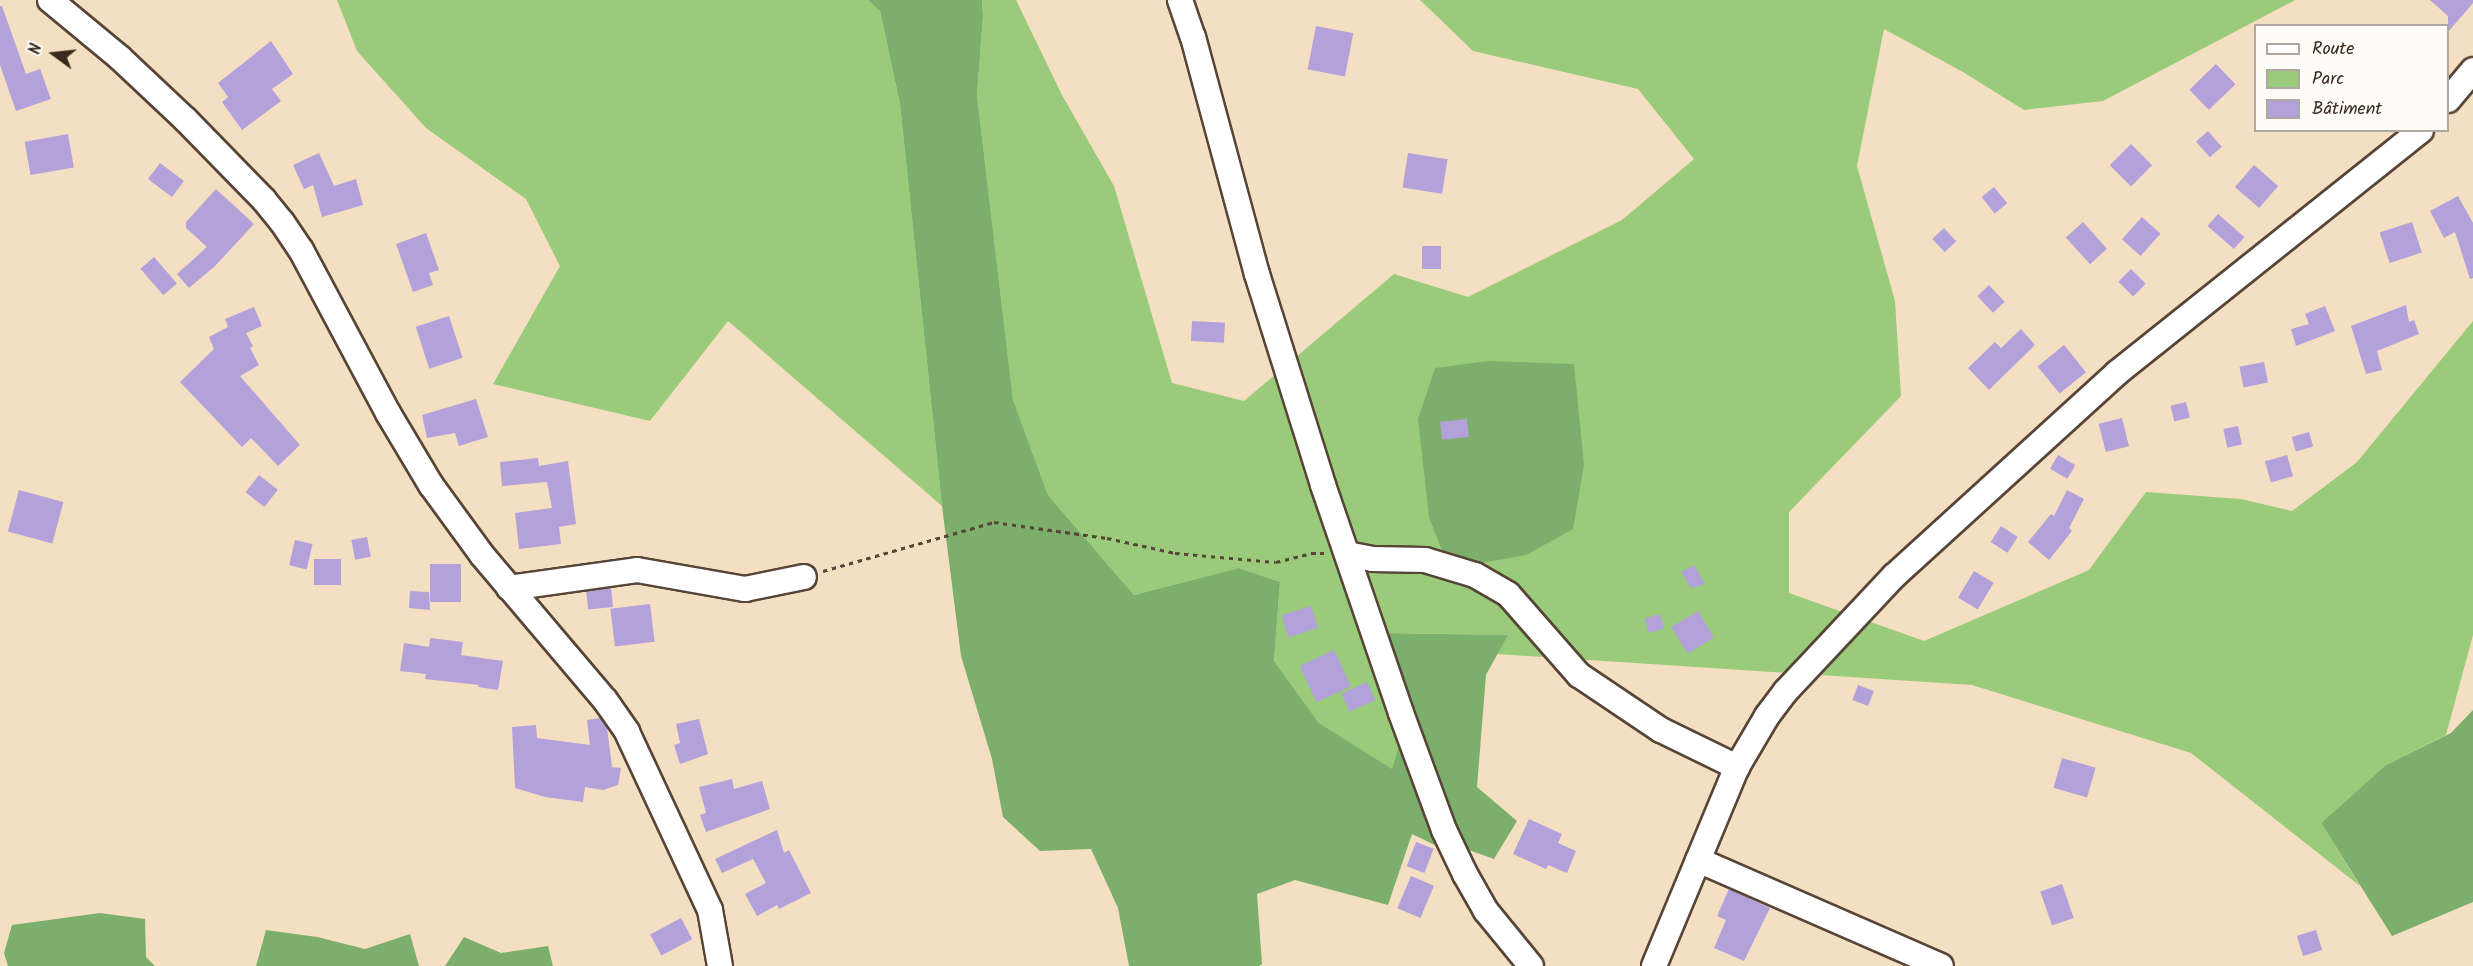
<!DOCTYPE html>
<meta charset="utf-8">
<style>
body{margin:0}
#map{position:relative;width:2473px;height:966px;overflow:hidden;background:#f5dfc3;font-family:Kalam,sans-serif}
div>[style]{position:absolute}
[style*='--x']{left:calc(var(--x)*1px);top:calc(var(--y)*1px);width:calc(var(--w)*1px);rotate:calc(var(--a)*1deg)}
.green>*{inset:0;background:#9acb7b}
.forest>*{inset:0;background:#7baf6b}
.building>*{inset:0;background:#b3a1da;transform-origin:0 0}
.path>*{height:3px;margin-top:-1.5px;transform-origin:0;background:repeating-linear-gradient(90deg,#574537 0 4.5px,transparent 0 9px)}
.roads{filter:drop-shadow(2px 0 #574537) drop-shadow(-2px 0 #574537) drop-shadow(0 2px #574537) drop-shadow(0 -2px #574537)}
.minor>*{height:24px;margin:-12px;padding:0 12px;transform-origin:12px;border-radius:12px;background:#fff}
span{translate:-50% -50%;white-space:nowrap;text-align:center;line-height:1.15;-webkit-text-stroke:4.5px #fdfcf7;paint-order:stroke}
.legend{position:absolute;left:2254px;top:24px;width:195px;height:108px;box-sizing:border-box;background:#fdfcf7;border:2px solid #afa8a0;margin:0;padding:8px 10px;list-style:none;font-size:18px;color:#3b2a1e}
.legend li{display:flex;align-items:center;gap:12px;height:30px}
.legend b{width:30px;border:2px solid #afa8a0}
.north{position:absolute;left:24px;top:24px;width:60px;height:60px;-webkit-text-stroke:4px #fdfcf7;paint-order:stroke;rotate:285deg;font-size:16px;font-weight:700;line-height:24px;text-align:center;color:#3b2a1e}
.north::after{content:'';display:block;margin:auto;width:21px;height:27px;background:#3b2a1e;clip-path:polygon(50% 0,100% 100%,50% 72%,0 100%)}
</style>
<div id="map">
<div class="green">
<i style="clip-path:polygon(337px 0,868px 0,880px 11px,900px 104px,942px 506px,728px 321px,650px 421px,493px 384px,560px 266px,526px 199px,426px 128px,357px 51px)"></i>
<i style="clip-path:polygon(982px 0,1016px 0,1062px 95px,1114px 186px,1172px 383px,1244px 401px,1394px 274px,1468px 297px,1622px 220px,1694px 159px,1638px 89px,1473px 51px,1420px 0,2295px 0,2103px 101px,2024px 110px,1963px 72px,1884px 29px,1857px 166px,1895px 301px,1901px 396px,1789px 512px,1789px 593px,1924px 641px,2089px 570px,2146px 492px,2241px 499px,2292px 511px,2357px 462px,2473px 321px,2473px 635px,2446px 735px,2386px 765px,2321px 823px,2360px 886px,2191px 753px,1972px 685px,1497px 654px,1508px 635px,1382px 633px,1399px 746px,1393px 770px,1319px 723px,1274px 661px,1280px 582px,1239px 568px,1134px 595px,1048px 495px,1013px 401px,977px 95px,983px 16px)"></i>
</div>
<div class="forest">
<i style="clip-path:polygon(868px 0,982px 0,983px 16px,977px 95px,1013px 400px,1048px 495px,1134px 595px,1239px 568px,1280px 582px,1274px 661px,1319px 723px,1392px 769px,1399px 746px,1391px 680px,1381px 633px,1508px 635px,1486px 675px,1477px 787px,1517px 821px,1494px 859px,1463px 848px,1443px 849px,1412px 834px,1388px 905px,1295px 880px,1257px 894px,1262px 964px,1259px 966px,1129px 966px,1118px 908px,1091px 849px,1040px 851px,1003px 817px,992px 759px,961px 656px,942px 506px,900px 104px,880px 11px)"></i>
<i style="clip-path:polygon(1489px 361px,1574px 364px,1584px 465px,1573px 529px,1526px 555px,1449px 569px,1429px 517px,1418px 419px,1435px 368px)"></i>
<i style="clip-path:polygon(2473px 710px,2473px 902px,2392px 936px,2321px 823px,2386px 765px,2451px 733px)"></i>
<i style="clip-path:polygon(100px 913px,145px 919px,146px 957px,155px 966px,8px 966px,4px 953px,12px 925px)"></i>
<i style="clip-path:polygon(266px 930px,317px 937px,365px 949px,410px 934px,419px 966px,256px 966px)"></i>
<i style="clip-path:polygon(464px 937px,501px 953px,548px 946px,553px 966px,445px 966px)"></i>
</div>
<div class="building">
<i style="clip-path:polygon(2430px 0,2473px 0,2473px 3px,2448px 32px,2448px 16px)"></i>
<i style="clip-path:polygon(0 6px,2px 6px,26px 74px,40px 69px,51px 99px,16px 111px,0 65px)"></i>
<i style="left:1316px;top:26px;width:38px;height:44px;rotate:11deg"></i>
<i style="clip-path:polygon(271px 41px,293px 74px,272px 89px,281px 101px,242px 130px,222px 102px,228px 97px,218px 83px)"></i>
<i style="left:2216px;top:64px;width:28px;height:37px;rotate:46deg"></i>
<i style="left:2208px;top:131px;width:21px;height:16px;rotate:49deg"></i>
<i style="left:68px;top:134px;width:34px;height:44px;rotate:80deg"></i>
<i style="left:2131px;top:144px;width:30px;height:30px;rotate:45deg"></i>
<i style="clip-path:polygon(319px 153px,334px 186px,356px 179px,363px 205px,322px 217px,313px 185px,304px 189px,293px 165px)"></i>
<i style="left:1408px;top:153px;width:40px;height:35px;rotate:9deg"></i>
<i style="left:160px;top:163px;width:30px;height:20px;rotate:37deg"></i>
<i style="left:2254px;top:165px;width:32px;height:29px;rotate:41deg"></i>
<i style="left:1994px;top:187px;width:21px;height:16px;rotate:51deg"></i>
<i style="clip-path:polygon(216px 189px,254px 224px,215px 266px,189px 288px,177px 274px,207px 247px,186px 228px,186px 222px)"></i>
<i style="clip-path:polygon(2458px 196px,2473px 223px,2473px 278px,2470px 279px,2455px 232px,2444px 238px,2430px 211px)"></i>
<i style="left:2218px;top:214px;width:35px;height:16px;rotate:41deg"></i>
<i style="left:2142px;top:217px;width:25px;height:30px;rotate:42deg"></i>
<i style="left:2083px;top:222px;width:36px;height:23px;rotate:48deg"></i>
<i style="left:2412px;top:222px;width:32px;height:34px;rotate:72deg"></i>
<i style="left:1944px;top:228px;width:18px;height:16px;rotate:47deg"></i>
<i style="clip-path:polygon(426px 233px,439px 270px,429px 273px,433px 285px,413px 292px,396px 244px)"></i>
<i style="left:1422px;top:246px;width:19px;height:23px"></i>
<i style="left:154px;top:257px;width:35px;height:18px;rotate:49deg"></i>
<i style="left:2131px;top:269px;width:21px;height:18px;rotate:45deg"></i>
<i style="left:1989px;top:285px;width:23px;height:16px;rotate:47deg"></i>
<i style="clip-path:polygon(2406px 305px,2409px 322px,2414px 320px,2419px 334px,2377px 351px,2382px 370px,2366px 374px,2351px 326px)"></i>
<i style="clip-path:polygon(2325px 306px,2335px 331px,2296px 346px,2291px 329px,2309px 324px,2305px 314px)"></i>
<i style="clip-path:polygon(254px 307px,262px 326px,246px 333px,253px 346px,250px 348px,259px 365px,240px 376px,300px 445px,278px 466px,251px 438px,242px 447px,180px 382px,214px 349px,209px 337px,228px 327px,225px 319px)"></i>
<i style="left:449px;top:316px;width:44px;height:35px;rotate:72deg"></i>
<i style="left:1192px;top:321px;width:33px;height:20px;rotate:3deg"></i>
<i style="clip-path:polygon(2021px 329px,2035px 345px,1989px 390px,1968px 368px,1995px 342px,2001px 348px)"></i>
<i style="left:2064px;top:345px;width:35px;height:34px;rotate:51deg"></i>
<i style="left:2264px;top:362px;width:21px;height:25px;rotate:79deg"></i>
<i style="clip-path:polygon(476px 399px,488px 437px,459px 446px,455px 433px,427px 438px,422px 415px)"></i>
<i style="left:2186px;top:402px;width:16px;height:16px;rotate:76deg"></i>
<i style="left:2122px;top:418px;width:29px;height:24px;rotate:76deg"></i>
<i style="left:1467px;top:419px;width:18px;height:27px;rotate:84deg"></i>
<i style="left:2238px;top:426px;width:19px;height:15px;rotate:78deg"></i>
<i style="left:2309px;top:432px;width:15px;height:18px;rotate:74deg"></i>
<i style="left:2058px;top:455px;width:20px;height:16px;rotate:30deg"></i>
<i style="left:2287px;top:455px;width:22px;height:23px;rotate:74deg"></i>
<i style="clip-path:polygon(538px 458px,539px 466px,568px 461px,576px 524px,559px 527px,561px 544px,519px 549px,515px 513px,552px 508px,547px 482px,502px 486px,500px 462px)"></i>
<i style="left:259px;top:475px;width:24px;height:22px;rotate:38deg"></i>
<i style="left:19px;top:490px;width:46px;height:43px;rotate:15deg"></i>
<i style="clip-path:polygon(2067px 490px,2084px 499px,2069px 528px,2072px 531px,2049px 560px,2028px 542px,2051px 514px,2054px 516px)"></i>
<i style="left:2001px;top:526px;width:20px;height:19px;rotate:33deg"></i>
<i style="left:367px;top:537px;width:20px;height:16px;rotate:79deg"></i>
<i style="left:295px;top:540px;width:18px;height:26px;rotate:13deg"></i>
<i style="left:314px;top:559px;width:27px;height:26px"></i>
<i style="left:430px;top:564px;width:31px;height:38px"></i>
<i style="clip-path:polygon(1694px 565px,1705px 584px,1691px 588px,1681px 572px)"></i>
<i style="left:1974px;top:571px;width:23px;height:31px;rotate:31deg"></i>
<i style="left:611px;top:588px;width:19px;height:25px;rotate:84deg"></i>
<i style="clip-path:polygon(410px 591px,429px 592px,430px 610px,409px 608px)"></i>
<i style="left:650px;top:604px;width:38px;height:40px;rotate:83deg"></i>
<i style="left:1311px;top:606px;width:23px;height:31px;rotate:72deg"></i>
<i style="left:1698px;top:611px;width:31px;height:31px;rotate:59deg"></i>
<i style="left:1660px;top:614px;width:15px;height:16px;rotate:74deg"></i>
<i style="clip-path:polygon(430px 638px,463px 642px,461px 655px,503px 661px,498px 690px,478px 687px,479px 685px,425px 679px,426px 674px,400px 671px,404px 643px,429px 647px)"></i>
<i style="left:1334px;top:650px;width:40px;height:38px;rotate:65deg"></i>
<i style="left:1367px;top:682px;width:20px;height:28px;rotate:66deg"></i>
<i style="left:1858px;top:685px;width:17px;height:16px;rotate:21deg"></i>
<i style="clip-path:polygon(600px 718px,607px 728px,612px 767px,621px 768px,618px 785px,603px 790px,585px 787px,583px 802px,545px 797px,515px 788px,512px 727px,536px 725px,537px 738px,590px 745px,587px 720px)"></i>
<i style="clip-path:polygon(699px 719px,708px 754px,680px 764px,674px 745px,680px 743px,676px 724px)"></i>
<i style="left:2062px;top:758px;width:35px;height:31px;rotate:16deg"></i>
<i style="clip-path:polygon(732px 779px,734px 789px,762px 781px,770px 809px,706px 832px,700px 815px,706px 813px,699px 787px)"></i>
<i style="clip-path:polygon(1529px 819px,1562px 834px,1558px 843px,1576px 851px,1567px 873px,1548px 865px,1546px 869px,1513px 854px)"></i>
<i style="clip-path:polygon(777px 830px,784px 853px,789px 850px,811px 893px,779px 909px,777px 905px,757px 916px,745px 894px,766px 883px,753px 859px,722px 873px,715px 859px)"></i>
<i style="left:1416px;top:842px;width:19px;height:26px;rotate:21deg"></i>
<i style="left:1411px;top:876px;width:25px;height:35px;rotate:23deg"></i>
<i style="left:2062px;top:884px;width:36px;height:23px;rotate:71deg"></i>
<i style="clip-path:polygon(1729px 889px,1770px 908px,1744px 961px,1714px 948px,1726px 920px,1717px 916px)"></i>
<i style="left:681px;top:918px;width:24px;height:35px;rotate:62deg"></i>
<i style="left:2316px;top:930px;width:21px;height:20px;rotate:73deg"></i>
</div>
<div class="path">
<i style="--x:823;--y:571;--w:178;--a:-16"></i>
<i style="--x:994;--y:522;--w:114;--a:8.1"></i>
<i style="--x:1107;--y:538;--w:70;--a:12.4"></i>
<i style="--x:1175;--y:553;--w:101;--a:5.1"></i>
<i style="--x:1276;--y:562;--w:36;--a:-14"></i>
<i style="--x:1311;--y:553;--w:13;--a:0"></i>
</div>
<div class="roads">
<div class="minor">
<i style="--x:50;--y:0;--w:91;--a:39.6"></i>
<i style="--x:120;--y:58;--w:89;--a:43.2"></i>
<i style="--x:185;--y:119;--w:113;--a:45.7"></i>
<i style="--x:264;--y:200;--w:28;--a:51"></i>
<i style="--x:282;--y:222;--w:34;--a:56"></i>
<i style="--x:301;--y:250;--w:185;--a:61.9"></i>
<i style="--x:388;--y:413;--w:84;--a:59.2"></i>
<i style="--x:431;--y:485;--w:87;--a:53.9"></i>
<i style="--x:482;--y:555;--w:190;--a:49.7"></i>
<i style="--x:605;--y:700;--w:39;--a:55"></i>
<i style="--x:627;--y:732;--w:196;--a:65"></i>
<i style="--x:710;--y:910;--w:57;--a:79.9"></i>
<i style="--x:1180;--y:0;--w:39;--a:71"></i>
<i style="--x:1193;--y:37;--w:245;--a:74.9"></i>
<i style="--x:1257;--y:274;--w:221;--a:72.6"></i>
<i style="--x:1323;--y:485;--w:241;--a:71.1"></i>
<i style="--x:1401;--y:713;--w:125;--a:69.8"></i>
<i style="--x:1444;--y:830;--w:49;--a:64.5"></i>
<i style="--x:1465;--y:874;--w:43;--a:60.4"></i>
<i style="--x:1486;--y:911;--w:71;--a:50.7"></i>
<i style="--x:2448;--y:100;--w:39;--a:-50"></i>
<i style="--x:1347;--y:554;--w:25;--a:11"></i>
<i style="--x:1372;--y:559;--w:53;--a:1.1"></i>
<i style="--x:1425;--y:560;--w:52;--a:16.7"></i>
<i style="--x:1475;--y:575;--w:38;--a:30"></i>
<i style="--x:1508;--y:594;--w:108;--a:48.8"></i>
<i style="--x:1579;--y:675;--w:99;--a:33.9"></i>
<i style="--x:1661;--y:730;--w:85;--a:26"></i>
<i style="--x:509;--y:588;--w:129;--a:-8"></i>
<i style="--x:637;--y:570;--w:110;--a:10"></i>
<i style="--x:745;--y:589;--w:60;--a:-11.5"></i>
<i style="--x:1698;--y:860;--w:265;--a:23.6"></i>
<i style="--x:1654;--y:966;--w:216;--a:-67.4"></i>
<i style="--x:1737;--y:767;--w:59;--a:-59.5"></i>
<i style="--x:1767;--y:716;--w:31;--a:-53"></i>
<i style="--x:1786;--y:691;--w:158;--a:-46.8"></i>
<i style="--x:1894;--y:576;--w:302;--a:-42.3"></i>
<i style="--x:2117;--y:373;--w:389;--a:-38.6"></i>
</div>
</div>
<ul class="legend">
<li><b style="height:8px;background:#fff"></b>Route</li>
<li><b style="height:16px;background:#9acb7b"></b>Parc</li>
<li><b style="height:16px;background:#b3a1da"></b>Bâtiment</li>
</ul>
<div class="north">N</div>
</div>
